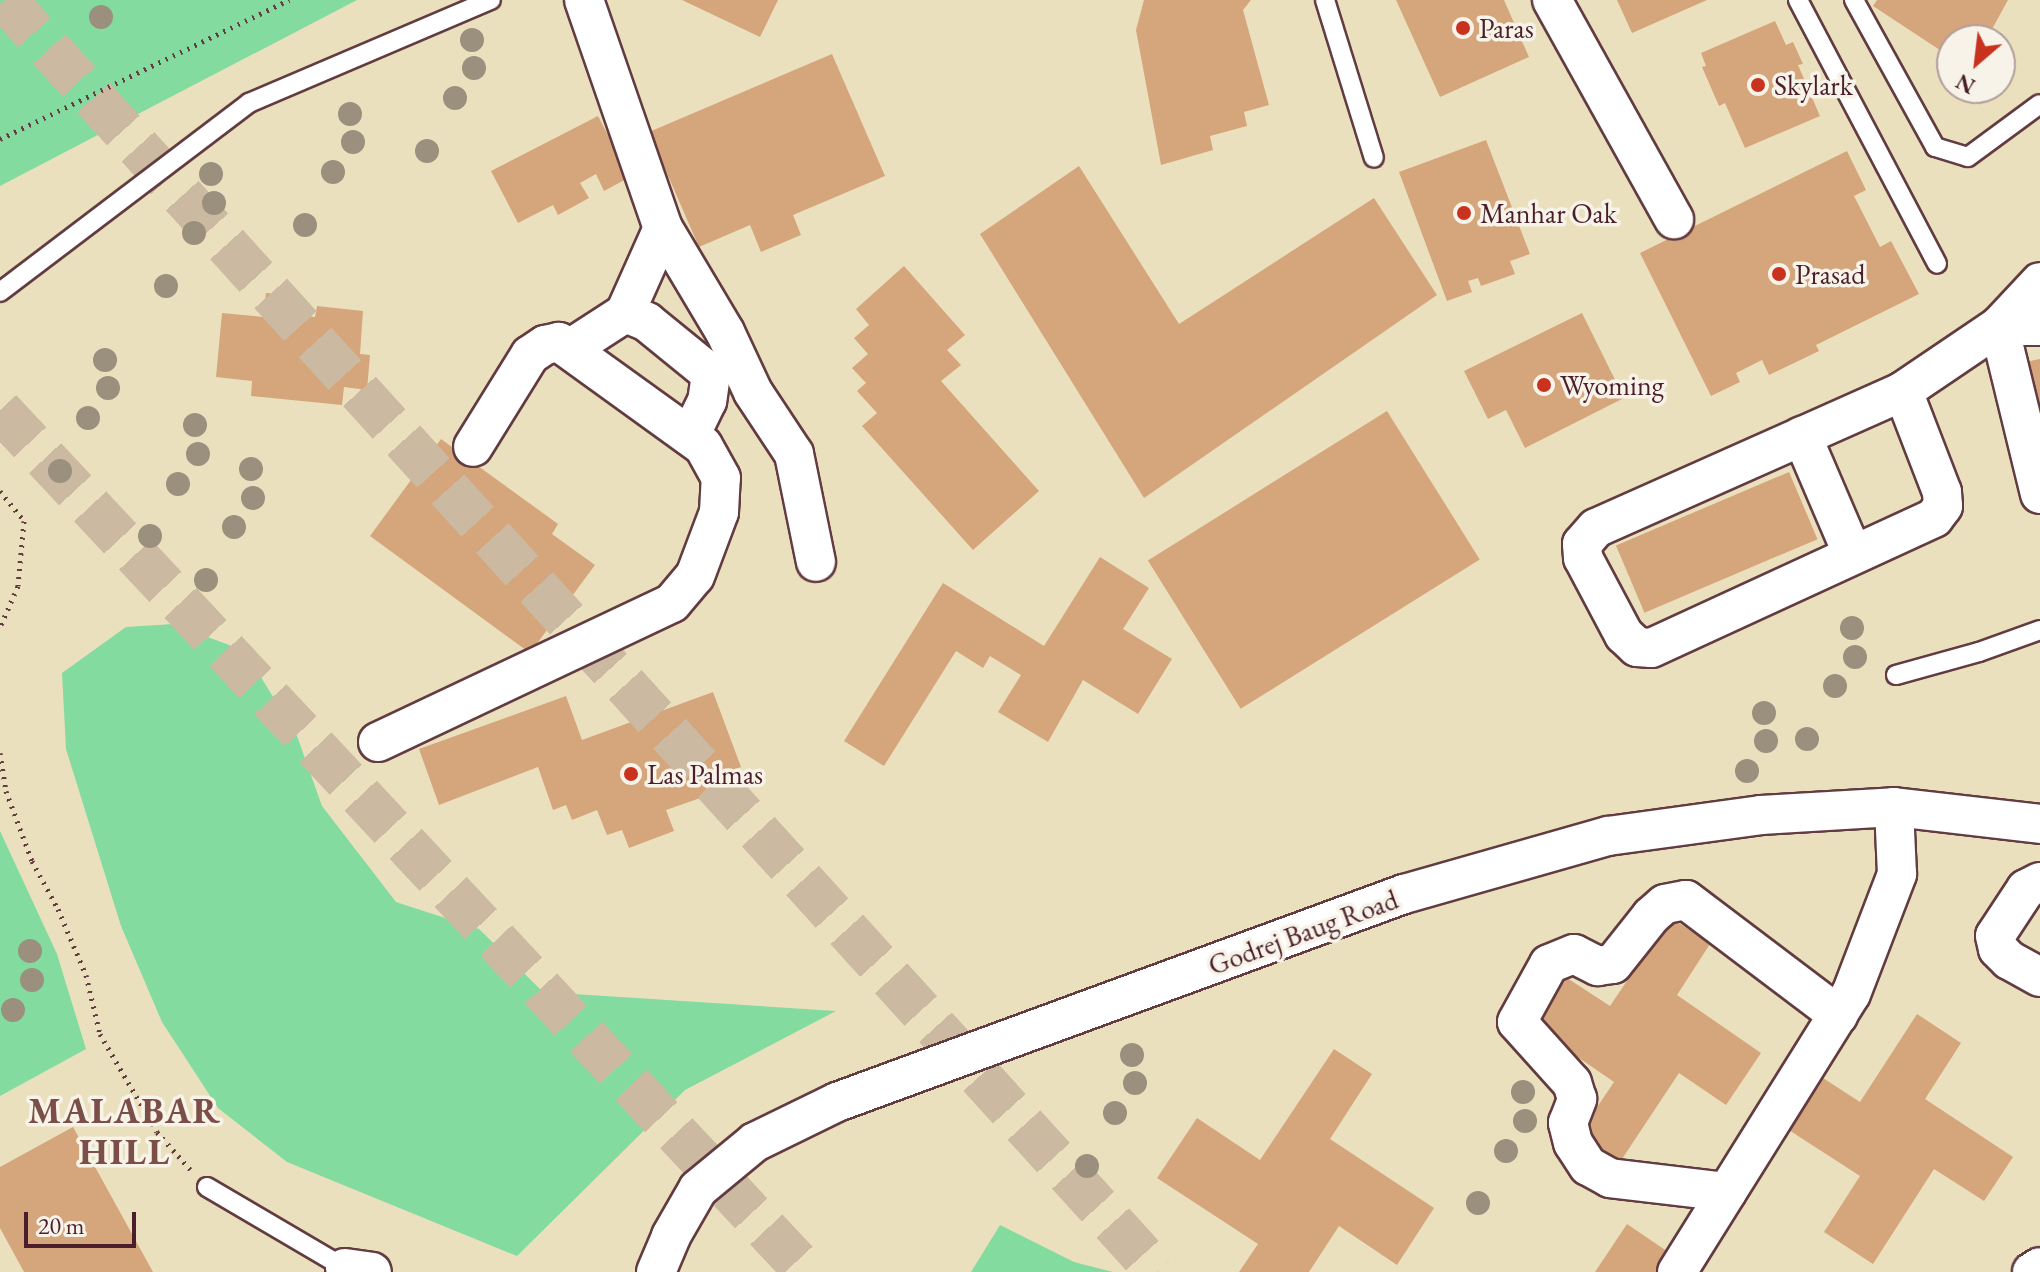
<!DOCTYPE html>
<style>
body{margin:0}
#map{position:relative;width:2040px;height:1272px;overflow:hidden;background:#ebe0be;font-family:"EB Garamond",serif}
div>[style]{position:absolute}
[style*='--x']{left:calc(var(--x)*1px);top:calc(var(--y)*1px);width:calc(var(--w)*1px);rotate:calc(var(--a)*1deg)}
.green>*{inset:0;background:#83db9f}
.building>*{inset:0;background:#d5a57c;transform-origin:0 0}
.highway-tunnel>*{height:44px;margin-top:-22px;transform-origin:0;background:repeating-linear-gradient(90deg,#cbb9a1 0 44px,transparent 0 66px)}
.path>*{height:5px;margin-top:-2.5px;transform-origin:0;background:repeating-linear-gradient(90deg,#623c41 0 2px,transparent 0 8px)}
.roads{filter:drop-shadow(2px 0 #623c41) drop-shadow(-2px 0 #623c41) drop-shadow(0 2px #623c41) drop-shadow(0 -2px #623c41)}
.lane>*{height:18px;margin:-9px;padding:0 9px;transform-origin:9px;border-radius:9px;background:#fff}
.street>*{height:38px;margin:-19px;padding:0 19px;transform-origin:19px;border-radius:19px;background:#fff}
.trees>*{width:24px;height:24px;margin:-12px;border-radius:50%;background:#9a907d}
.dots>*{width:22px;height:22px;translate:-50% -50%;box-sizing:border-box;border:4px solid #f7f3e8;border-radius:50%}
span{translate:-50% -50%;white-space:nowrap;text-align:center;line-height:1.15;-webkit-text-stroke:7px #f7f3e8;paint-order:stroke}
.poi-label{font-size:28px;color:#4a1f2b}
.left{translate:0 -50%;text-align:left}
.street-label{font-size:28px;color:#4a1f2b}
.district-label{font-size:36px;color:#7b4e47;font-weight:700;letter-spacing:2px}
.north{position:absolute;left:1936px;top:24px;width:80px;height:80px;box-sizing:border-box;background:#f7f3e8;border:2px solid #b29e9c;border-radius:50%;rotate:208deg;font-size:22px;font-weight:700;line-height:32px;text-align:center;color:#4a1f2b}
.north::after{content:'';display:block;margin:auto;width:28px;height:36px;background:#c8321e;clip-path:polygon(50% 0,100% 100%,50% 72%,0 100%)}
.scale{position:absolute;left:24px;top:1212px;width:112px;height:36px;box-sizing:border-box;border:4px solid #4a1f2b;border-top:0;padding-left:10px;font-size:24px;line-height:28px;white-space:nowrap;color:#4a1f2b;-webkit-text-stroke:6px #f7f3e8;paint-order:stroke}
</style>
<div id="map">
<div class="green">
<i style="clip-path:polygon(0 0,357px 0,0 186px)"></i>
<i style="clip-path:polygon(173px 624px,245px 651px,297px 736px,322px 806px,396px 902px,479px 929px,543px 992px,836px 1011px,685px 1090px,517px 1256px,287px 1162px,218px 1108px,162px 1022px,121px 926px,66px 749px,62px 673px,126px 627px)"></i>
<i style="clip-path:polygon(0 831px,57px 954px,86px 1049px,0 1096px)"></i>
<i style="clip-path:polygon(1000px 1225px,1074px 1262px,1113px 1272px,971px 1272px)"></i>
</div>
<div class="building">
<i style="clip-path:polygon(682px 0,778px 0,760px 37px)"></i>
<i style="clip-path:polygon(1144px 0,1251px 0,1243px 10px,1269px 105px,1244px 112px,1247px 126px,1210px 136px,1213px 150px,1161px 165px,1136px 30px)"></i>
<i style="clip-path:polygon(1396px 0,1504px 0,1529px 57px,1440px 97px)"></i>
<i style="clip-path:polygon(1617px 0,1707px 0,1632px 33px)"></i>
<i style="clip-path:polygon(1877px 0,2008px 0,1986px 40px,1952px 40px,1952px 58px,1873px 6px)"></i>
<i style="clip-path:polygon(1775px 21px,1786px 45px,1793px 42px,1803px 64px,1798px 65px,1820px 116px,1745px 148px,1725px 103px,1719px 106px,1702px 67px,1706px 66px,1701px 53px)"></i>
<i style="clip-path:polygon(832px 54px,885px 176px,793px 215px,801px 235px,761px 252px,750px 225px,699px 247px,649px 132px)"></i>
<i style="clip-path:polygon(598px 116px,630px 177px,604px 191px,596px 174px,580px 183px,589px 198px,558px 215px,553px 205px,518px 223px,491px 171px)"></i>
<i style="clip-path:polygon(1486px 140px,1530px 254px,1510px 261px,1515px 274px,1481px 286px,1478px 278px,1468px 281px,1472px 292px,1447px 301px,1399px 172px)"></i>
<i style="clip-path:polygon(1847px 151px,1866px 190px,1854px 196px,1880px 247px,1891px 241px,1919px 294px,1816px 345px,1819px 351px,1769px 375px,1762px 360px,1736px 373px,1740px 382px,1711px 396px,1640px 253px)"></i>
<i style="clip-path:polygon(1079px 166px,1179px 324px,1374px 198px,1437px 295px,1144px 498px,980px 234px)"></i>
<i style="clip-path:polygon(904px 266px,965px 335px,947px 350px,961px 365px,941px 381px,1039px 491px,973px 550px,862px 426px,877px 413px,857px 391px,866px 383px,852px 368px,868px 354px,854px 338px,869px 325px,856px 309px)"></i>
<i style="clip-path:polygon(266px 293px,297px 295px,296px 315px,315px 317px,317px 306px,363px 311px,360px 354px,370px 355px,367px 390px,344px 387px,342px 405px,251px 396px,252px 381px,216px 377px,222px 313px,263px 317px)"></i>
<i style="clip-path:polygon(1582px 313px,1624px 398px,1525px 448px,1506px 410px,1488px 419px,1464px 371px)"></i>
<i style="clip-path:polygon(2040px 359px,2040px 419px,2025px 362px)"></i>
<i style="left:1387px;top:411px;width:175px;height:282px;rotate:58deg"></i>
<i style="clip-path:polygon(441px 439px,558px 524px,552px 534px,595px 565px,530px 653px,370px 536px)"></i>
<i style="left:1789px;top:472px;width:73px;height:188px;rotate:67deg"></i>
<i style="clip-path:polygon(1100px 557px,1149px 588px,1123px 629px,1172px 659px,1138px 714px,1083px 680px,1048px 742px,998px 712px,1021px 675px,990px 656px,983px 668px,956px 651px,884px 766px,844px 741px,943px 583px,1044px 646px)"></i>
<i style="clip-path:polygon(713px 692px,741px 767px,704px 781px,709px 795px,666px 810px,674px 831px,629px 848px,622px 830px,607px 835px,597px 810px,572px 820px,566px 805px,553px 810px,538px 767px,439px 805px,419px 749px,566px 696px,582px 740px)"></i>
<i style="clip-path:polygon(1670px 917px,1710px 944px,1677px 995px,1761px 1053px,1726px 1105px,1679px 1073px,1620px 1162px,1579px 1134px,1614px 1082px,1531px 1025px,1564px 976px,1610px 1006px)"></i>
<i style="clip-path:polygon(1917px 1014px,1961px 1043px,1925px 1099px,2013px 1157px,1984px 1201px,1934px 1169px,1873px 1264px,1824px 1232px,1860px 1176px,1775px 1121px,1809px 1069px,1860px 1102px)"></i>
<i style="clip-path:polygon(1334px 1049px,1372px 1074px,1330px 1139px,1434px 1208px,1397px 1265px,1339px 1226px,1309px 1272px,1239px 1272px,1258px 1244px,1157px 1178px,1197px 1118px,1260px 1160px)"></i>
<i style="clip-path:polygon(73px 1127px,153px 1272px,24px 1272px,0 1228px,0 1167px)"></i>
<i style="clip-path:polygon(1627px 1224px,1677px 1258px,1667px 1272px,1595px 1272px)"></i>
</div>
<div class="highway-tunnel">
<i style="--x:5;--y:0;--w:1716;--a:47.83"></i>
<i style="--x:0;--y:410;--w:1180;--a:46.92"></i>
</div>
<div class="path">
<i style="--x:0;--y:139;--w:321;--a:-25.7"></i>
<i style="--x:0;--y:491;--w:38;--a:51"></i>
<i style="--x:24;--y:521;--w:65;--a:95.3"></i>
<i style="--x:18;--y:586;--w:45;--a:113.7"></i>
<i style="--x:0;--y:753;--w:38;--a:81"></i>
<i style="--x:6;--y:791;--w:75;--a:69.6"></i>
<i style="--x:32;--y:861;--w:55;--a:61.6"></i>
<i style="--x:58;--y:909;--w:72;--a:67"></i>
<i style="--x:86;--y:975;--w:61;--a:76.7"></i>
<i style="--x:100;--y:1034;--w:113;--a:59.8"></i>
<i style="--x:157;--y:1132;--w:50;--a:48.3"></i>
</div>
<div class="roads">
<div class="lane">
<i style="--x:1325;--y:0;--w:165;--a:72.8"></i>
<i style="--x:1798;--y:0;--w:298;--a:62.2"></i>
<i style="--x:1854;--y:0;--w:168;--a:61.1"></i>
<i style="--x:1935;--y:147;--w:34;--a:17"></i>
<i style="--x:1968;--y:157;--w:89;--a:-36.4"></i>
<i style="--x:0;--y:292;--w:313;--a:-37.2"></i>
<i style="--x:249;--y:103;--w:263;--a:-23.1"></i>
<i style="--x:1896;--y:675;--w:86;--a:-15.5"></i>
<i style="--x:1979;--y:652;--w:65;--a:-19.8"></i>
<i style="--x:207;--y:1187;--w:160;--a:30.4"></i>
<i style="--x:345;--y:1268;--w:5;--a:127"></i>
</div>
<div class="street">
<i style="--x:584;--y:0;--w:241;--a:70.9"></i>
<i style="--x:663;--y:228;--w:121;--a:59.2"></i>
<i style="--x:725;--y:332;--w:66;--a:65"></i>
<i style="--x:753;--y:392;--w:74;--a:56.5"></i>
<i style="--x:794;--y:454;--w:110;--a:78.5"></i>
<i style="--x:1552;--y:0;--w:251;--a:60.9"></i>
<i style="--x:625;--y:313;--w:93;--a:-65.9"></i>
<i style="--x:2040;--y:326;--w:41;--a:180"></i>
<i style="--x:1999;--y:326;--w:173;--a:76.3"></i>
<i style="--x:571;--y:348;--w:64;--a:-32.9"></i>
<i style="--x:625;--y:313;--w:24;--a:22"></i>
<i style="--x:647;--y:322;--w:82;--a:39.1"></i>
<i style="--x:711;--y:374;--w:27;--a:98"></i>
<i style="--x:707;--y:401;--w:39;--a:116"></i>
<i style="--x:1903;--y:391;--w:108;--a:68.9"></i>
<i style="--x:1942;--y:492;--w:14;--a:86"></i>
<i style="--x:1943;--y:506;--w:15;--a:127"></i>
<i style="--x:1934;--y:518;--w:311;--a:155.3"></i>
<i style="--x:1651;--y:648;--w:14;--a:-176"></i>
<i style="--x:1637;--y:647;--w:18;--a:-137"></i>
<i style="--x:1624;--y:635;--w:87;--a:-118"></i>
<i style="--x:1583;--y:558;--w:14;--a:-94"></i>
<i style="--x:1582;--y:544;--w:21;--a:-49"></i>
<i style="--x:1596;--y:528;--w:336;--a:-24"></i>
<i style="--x:1903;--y:391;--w:116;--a:-34.1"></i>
<i style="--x:1999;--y:326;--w:60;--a:-47"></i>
<i style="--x:1802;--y:436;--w:129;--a:66.8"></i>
<i style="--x:378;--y:742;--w:325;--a:-25.3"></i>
<i style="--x:672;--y:603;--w:35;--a:-50"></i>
<i style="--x:695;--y:576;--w:68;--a:-69.4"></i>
<i style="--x:719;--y:512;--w:34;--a:-87"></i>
<i style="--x:721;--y:478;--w:37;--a:-119"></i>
<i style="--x:703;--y:446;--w:178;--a:-144.2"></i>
<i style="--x:559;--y:342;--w:14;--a:168"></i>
<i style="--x:545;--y:345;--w:18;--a:146"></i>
<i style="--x:530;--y:355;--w:108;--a:121.8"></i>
<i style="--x:2040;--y:882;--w:16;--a:153"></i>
<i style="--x:2026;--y:889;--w:56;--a:123.4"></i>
<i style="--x:1995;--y:936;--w:13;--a:77"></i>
<i style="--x:1998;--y:949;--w:16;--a:45"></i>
<i style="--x:2009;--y:960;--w:35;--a:29"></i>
<i style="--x:1727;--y:1192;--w:118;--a:-173.2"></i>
<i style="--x:1610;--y:1178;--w:25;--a:-151"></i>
<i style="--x:1588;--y:1166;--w:27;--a:-123"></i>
<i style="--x:1573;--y:1143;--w:21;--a:-104"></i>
<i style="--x:1568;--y:1123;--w:26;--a:-69"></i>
<i style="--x:1577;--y:1099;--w:17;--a:-107"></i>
<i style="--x:1572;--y:1083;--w:82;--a:-132"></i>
<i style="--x:1517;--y:1022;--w:66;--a:-61.1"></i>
<i style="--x:1549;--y:964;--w:27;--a:-22"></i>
<i style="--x:1574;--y:954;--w:27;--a:27"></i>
<i style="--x:1598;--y:966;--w:15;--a:-8"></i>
<i style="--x:1613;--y:964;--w:61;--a:-51.6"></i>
<i style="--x:1651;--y:916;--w:18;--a:-41"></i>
<i style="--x:1665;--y:904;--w:21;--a:-11"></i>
<i style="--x:1686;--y:900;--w:191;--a:37.1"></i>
<i style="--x:345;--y:1268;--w:27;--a:8"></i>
<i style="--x:656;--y:1272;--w:39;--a:-67"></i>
<i style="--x:671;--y:1236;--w:54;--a:-60.1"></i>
<i style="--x:698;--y:1189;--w:74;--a:-39.5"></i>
<i style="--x:755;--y:1142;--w:91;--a:-26"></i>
<i style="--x:837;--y:1102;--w:604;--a:-20.15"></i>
<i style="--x:1404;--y:894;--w:212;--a:-15.9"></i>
<i style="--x:1608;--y:836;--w:154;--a:-7.8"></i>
<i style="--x:1761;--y:815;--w:133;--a:-3.4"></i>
<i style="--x:1894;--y:807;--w:147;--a:6.6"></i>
<i style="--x:1677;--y:1272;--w:328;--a:-58"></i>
<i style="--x:1851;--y:994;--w:129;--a:-69"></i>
<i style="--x:1897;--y:874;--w:67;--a:-92.6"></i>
<i style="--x:2032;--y:1272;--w:9;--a:-32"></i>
</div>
</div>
<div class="trees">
<i style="left:101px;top:17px"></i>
<i style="left:472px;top:40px"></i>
<i style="left:474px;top:68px"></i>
<i style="left:455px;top:98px"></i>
<i style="left:350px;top:114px"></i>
<i style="left:353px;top:142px"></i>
<i style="left:427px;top:151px"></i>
<i style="left:333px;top:172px"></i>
<i style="left:211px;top:174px"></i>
<i style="left:214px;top:203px"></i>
<i style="left:305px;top:225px"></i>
<i style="left:194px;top:233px"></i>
<i style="left:166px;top:286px"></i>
<i style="left:105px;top:360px"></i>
<i style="left:108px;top:388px"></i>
<i style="left:88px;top:418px"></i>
<i style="left:195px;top:425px"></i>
<i style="left:198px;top:454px"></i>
<i style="left:251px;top:469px"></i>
<i style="left:60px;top:471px"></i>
<i style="left:178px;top:484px"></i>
<i style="left:253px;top:498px"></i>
<i style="left:234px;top:527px"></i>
<i style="left:150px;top:536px"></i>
<i style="left:206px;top:580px"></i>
<i style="left:1852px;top:628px"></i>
<i style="left:1855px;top:657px"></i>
<i style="left:1835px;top:686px"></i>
<i style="left:1764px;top:713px"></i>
<i style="left:1807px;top:739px"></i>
<i style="left:1766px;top:741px"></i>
<i style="left:1747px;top:771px"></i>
<i style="left:30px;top:951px"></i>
<i style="left:32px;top:980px"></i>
<i style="left:13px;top:1010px"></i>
<i style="left:1132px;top:1055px"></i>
<i style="left:1135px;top:1083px"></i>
<i style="left:1523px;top:1092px"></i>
<i style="left:1115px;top:1113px"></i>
<i style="left:1525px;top:1121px"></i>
<i style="left:1506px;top:1151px"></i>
<i style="left:1087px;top:1166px"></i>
<i style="left:1478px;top:1203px"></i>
</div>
<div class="dots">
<i style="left:1463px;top:28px;background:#c8321e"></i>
<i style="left:1758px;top:85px;background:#c8321e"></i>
<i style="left:1464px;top:213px;background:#c8321e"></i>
<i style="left:1779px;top:274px;background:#c8321e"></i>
<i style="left:1544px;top:385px;background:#c8321e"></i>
<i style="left:631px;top:774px;background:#c8321e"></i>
</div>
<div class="poi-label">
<span class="left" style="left:1479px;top:28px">Paras</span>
<span class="left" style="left:1774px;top:85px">Skylark</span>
<span class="left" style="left:1480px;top:213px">Manhar Oak</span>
<span class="left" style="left:1795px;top:274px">Prasad</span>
<span class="left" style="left:1560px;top:385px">Wyoming</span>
<span class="left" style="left:647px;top:774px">Las Palmas</span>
</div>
<div class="street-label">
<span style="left:1303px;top:932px;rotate:-20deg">Godrej Baug Road</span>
</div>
<div class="district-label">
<span style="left:125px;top:1131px">MALABAR<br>HILL</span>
</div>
<div class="north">N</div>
<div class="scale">20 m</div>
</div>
